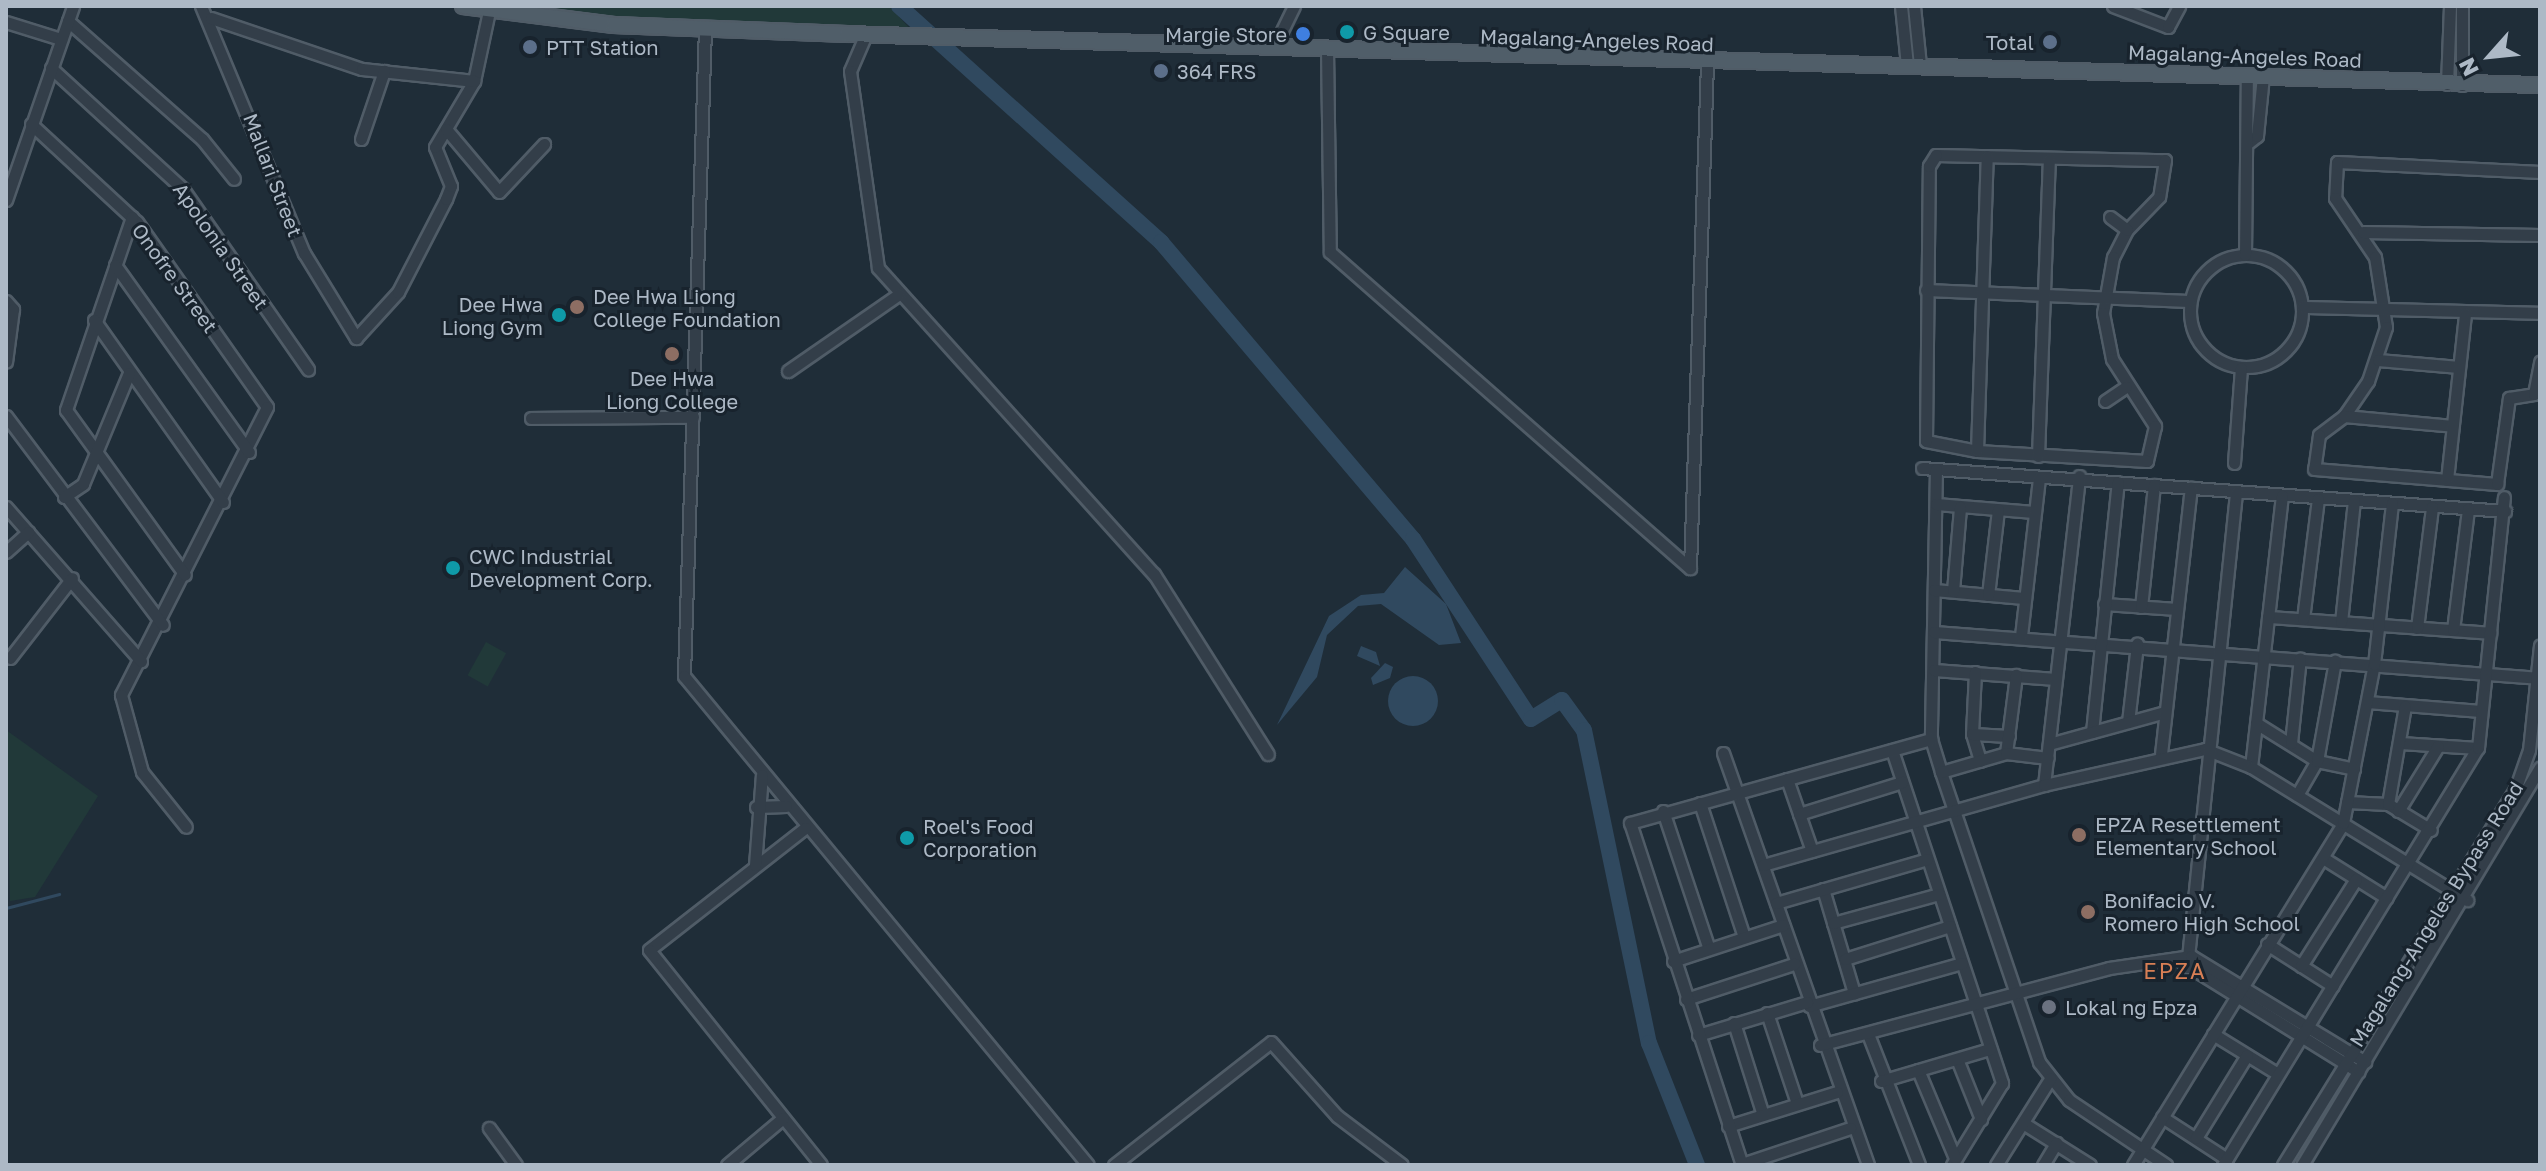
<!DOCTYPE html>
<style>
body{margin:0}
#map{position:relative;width:2546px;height:1171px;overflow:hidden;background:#1f2d38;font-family:"Golos Text",sans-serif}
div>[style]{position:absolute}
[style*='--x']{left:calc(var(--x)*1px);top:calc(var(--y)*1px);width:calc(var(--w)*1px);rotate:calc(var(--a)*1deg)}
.green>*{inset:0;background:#213939;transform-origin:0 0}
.water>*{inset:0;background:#30495f}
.round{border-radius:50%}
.stream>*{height:3px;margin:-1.5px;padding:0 1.5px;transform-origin:1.5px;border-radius:1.5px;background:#30495f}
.river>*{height:16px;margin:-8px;padding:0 8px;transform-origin:8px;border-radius:8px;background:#30495f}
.roads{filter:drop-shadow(2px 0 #505c67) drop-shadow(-2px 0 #505c67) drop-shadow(0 2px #505c67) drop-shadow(0 -2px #505c67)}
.minor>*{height:11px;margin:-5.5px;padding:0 5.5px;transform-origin:5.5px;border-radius:5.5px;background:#333e49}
.minor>.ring{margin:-5.5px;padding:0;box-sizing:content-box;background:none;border:11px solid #333e49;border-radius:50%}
.major>*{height:14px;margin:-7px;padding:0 7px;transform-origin:7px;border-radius:7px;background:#505e69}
.dots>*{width:22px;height:22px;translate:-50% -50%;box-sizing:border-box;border:4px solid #18232d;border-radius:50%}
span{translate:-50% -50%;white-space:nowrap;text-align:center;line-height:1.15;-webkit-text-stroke:6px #18232d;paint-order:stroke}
.poi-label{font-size:20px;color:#adb9c6}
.left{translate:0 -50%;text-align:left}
.right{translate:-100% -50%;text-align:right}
.street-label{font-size:20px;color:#adb9c6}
.neighbourhood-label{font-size:22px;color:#d87f55;letter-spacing:2px}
.frame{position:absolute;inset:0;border:8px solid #adb9c6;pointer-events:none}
.north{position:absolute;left:2450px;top:16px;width:80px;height:80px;-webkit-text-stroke:6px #18232d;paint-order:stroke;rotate:243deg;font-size:22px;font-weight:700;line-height:32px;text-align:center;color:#adb9c6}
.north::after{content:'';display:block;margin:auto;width:28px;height:36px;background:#adb9c6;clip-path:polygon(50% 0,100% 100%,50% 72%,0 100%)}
</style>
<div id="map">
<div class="green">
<i style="clip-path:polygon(475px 6px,889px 6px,913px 32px,662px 24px)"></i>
<i style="left:486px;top:642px;width:23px;height:38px;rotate:29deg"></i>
<i style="clip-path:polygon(6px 730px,98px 796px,35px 897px,10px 901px)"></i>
</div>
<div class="water">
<i style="clip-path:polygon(1405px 567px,1446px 604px,1461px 643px,1439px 645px,1381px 604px,1358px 606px,1327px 635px,1317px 677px,1277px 725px,1329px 616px,1361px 595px,1384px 593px)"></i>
<i style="clip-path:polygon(1361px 646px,1376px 652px,1380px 666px,1357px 656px)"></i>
<i style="clip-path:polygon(1385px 663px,1393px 667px,1390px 678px,1373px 685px,1371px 678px)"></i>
<i class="round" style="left:1388px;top:676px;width:50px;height:50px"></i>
</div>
<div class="stream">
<i style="--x:6;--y:908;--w:55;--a:-14.8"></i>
</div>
<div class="river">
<i style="--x:899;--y:6;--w:353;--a:42"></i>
<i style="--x:1161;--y:242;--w:390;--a:49.7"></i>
<i style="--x:1413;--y:539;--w:215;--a:56.8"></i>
<i style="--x:1531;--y:719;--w:36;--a:-32"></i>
<i style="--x:1562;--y:700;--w:37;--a:54"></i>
<i style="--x:1584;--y:730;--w:320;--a:78.3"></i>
<i style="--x:1649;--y:1043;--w:131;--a:68.5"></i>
</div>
<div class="roads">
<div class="minor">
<i style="--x:201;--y:6;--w:268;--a:67.4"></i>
<i style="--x:304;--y:253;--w:100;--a:58.5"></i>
<i style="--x:356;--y:338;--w:62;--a:-47.6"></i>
<i style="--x:398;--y:292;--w:105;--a:-62.7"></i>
<i style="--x:446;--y:199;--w:14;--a:-69"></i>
<i style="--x:451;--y:186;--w:42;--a:-112.3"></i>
<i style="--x:435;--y:147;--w:77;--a:-59.4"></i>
<i style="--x:474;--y:81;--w:72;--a:-77.9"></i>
<i style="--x:1901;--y:6;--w:59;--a:84.2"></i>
<i style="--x:1914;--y:6;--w:59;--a:84.2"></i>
<i style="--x:2113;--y:6;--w:59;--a:20.9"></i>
<i style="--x:2168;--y:27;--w:24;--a:-62"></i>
<i style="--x:2462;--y:6;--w:79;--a:90"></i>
<i style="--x:211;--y:18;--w:159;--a:18.7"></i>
<i style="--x:362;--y:69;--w:113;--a:6.1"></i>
<i style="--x:68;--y:21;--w:179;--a:41.4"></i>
<i style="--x:202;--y:139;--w:51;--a:51.3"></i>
<i style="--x:6;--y:22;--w:58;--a:17.2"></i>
<i style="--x:705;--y:28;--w:648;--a:91.86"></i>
<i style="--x:684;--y:676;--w:634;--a:50.44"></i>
<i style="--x:866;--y:34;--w:40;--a:113.4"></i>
<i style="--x:850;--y:71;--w:199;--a:81.9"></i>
<i style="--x:878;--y:268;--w:412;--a:48"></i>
<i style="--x:1154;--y:574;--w:213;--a:57.7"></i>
<i style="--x:1275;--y:45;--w:43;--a:-64"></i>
<i style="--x:1327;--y:49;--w:203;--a:89.2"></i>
<i style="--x:1330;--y:252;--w:479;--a:41.3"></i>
<i style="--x:51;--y:68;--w:178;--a:42.5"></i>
<i style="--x:182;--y:188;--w:221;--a:55.2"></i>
<i style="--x:2447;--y:84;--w:78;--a:-87.8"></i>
<i style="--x:31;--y:124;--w:144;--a:42.8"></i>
<i style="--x:137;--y:222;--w:226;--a:54.9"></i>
<i style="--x:267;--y:407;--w:323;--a:116.9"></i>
<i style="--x:121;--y:695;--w:80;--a:74.7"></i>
<i style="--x:142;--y:772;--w:70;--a:51.3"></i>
<i style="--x:446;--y:129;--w:82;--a:49.9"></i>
<i style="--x:499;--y:192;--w:66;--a:-46.8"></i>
<i style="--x:361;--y:139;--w:72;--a:-71.3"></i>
<i style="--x:2249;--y:142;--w:10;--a:-37"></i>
<i style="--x:2257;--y:136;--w:60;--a:-84.3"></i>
<i style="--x:1936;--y:155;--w:229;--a:1.3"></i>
<i style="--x:2165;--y:160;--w:37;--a:99"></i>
<i style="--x:2159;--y:197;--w:46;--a:134.1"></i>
<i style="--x:2127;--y:230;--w:30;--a:117"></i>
<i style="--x:2113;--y:257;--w:57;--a:100.1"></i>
<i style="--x:2103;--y:313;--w:47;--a:78.9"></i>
<i style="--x:2112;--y:359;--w:80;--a:57.3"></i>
<i style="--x:2155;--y:426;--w:36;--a:103"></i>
<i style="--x:2147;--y:461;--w:170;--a:-176.6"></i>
<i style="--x:1977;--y:451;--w:52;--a:-168.9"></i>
<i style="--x:1926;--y:441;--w:275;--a:-89.4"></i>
<i style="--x:1929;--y:166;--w:13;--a:-58"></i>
<i style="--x:2540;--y:172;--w:203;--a:-177.2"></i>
<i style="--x:2337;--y:162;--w:36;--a:93"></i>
<i style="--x:2335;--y:198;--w:71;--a:55.9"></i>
<i style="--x:2375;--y:257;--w:71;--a:81.1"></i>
<i style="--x:2386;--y:327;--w:57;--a:108.4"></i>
<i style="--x:2368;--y:381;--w:42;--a:124.4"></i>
<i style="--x:2344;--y:416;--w:31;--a:143"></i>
<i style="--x:2319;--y:435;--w:34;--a:98"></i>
<i style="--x:2314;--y:469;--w:184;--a:4.7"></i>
<i style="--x:2497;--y:484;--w:87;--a:-82.1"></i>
<i style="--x:2509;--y:398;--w:25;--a:-9"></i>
<i style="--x:2534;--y:394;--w:33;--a:-79"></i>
<i style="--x:6;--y:200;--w:205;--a:-70.9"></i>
<i style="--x:132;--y:217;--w:204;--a:108.9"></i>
<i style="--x:66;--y:410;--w:203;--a:54.2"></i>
<i style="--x:2110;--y:217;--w:21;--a:37"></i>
<i style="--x:2363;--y:232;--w:177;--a:1"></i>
<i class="ring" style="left:2190px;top:255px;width:101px;height:101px"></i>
<i style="--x:2245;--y:255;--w:180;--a:-89.4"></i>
<i style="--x:115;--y:265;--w:230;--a:54.4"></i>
<i style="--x:1926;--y:290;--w:263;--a:2.4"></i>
<i style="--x:6;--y:301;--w:11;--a:49"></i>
<i style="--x:13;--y:309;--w:53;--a:97.5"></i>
<i style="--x:2302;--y:307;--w:238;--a:1.4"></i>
<i style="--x:94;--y:320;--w:223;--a:54.7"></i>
<i style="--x:2378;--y:360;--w:81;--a:4.9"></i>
<i style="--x:788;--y:371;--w:135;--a:-34.7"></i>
<i style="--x:2105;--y:401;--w:25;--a:-34"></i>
<i style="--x:6;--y:416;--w:261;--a:53.1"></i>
<i style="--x:2344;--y:416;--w:109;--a:5.2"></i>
<i style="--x:531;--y:418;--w:162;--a:-0.4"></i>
<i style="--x:1977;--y:451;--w:295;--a:-88.1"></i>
<i style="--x:2038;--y:456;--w:297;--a:-87.9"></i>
<i style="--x:2234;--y:463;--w:95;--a:-85.8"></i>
<i style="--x:1922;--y:468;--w:585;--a:4.22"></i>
<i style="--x:1936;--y:469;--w:270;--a:91.1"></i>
<i style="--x:1931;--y:739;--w:34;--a:73"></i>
<i style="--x:1941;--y:772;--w:306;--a:71.3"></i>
<i style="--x:2039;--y:1062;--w:48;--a:51.7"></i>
<i style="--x:2069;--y:1100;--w:117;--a:33.8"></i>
<i style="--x:2447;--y:480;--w:168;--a:-83.8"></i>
<i style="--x:64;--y:497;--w:23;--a:-34"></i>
<i style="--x:83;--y:484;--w:120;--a:-67.5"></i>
<i style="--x:1936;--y:504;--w:98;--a:4.7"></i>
<i style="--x:6;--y:507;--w:205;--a:48.8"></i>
<i style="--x:6;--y:552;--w:30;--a:-42"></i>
<i style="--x:1690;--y:568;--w:504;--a:-88.07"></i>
<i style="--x:1934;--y:590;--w:90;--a:5.1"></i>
<i style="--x:1953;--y:591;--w:84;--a:-85.2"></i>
<i style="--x:1988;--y:595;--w:86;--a:-83.3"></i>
<i style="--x:2104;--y:604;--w:73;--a:3.9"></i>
<i style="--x:2141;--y:607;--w:123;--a:-83.9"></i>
<i style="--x:2268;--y:617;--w:223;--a:4.1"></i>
<i style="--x:2303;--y:619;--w:121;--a:-82.9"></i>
<i style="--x:2341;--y:622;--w:122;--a:-83.9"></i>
<i style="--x:2417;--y:628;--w:122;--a:-82.9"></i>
<i style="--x:2453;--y:630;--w:122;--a:-82.9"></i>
<i style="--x:1934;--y:632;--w:608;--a:4.34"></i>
<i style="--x:2021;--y:636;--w:160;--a:-83.5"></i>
<i style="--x:10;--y:658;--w:101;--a:-52.2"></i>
<i style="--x:1934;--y:670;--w:122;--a:4.2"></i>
<i style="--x:1975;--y:672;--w:62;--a:92.8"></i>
<i style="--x:1972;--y:734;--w:28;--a:73"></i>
<i style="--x:2367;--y:702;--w:114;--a:4.5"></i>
<i style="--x:2128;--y:722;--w:79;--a:-83.4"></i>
<i style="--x:2256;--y:723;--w:72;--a:31.9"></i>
<i style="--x:2317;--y:761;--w:38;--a:12"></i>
<i style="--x:2092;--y:732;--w:251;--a:-84.1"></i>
<i style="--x:1972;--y:734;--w:37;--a:3"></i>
<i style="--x:2291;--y:743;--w:85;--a:-84"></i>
<i style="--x:2400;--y:743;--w:78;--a:3.7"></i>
<i style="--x:2049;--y:744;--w:120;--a:-15.4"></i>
<i style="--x:1892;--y:750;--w:351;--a:71.7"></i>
<i style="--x:2002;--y:1083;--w:96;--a:121.4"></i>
<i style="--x:1723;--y:753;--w:437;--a:70.6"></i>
<i style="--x:2006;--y:753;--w:79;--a:-82.7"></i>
<i style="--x:2161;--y:754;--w:268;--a:-83.6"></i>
<i style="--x:2251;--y:767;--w:273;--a:-83.5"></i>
<i style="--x:1941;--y:772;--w:68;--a:-16.3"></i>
<i style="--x:2006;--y:753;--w:42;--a:6.8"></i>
<i style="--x:1787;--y:779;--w:76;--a:70.9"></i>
<i style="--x:2044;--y:785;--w:311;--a:-83.5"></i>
<i style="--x:2297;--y:795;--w:39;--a:-60"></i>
<i style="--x:2317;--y:761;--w:102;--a:-79.8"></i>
<i style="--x:2347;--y:802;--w:41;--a:2.8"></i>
<i style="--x:2388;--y:804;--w:50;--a:31.2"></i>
<i style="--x:1700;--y:803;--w:141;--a:71.8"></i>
<i style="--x:2388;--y:804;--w:99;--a:-80.2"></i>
<i style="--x:756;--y:807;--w:30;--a:-2"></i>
<i style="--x:1663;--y:811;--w:145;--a:71.6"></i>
<i style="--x:2398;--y:811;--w:76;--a:-58.4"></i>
<i style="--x:1799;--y:814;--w:108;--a:-17.3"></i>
<i style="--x:805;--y:828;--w:198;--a:142"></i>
<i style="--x:649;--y:950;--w:275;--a:51.3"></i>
<i style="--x:2323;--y:858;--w:75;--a:32"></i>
<i style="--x:755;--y:865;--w:90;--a:-85.6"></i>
<i style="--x:1763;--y:865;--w:292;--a:-15.9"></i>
<i style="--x:2044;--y:785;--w:165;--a:-12.6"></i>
<i style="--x:2205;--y:749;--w:49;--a:21.4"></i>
<i style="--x:2251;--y:767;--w:254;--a:31.6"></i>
<i style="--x:1823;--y:889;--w:109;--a:73.4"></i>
<i style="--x:1776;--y:903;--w:157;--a:-16.2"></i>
<i style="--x:1833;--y:923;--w:110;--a:-15.3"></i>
<i style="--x:2267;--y:944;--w:78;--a:32.5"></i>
<i style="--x:1845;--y:959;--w:110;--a:-17.4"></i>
<i style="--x:1673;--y:961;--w:116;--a:-18.1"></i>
<i style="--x:2182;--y:962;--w:208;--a:31.9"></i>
<i style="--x:2301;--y:966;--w:103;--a:-57.7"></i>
<i style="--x:2187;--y:967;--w:478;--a:-84.1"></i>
<i style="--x:1686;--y:999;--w:114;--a:-18"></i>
<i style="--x:1809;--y:1006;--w:159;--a:-15.7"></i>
<i style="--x:1767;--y:1013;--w:95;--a:71.6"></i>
<i style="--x:1734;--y:1023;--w:96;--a:72.5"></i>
<i style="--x:1868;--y:1034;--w:141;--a:68.7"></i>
<i style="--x:2213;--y:1034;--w:76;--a:31.6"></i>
<i style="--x:1698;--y:1035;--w:114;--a:-16.8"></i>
<i style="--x:1820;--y:1045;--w:299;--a:-14.9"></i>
<i style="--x:2109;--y:968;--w:83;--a:-8.3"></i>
<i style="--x:2191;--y:956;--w:204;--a:31.3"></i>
<i style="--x:1957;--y:1059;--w:65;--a:68.2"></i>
<i style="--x:1918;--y:1070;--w:95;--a:67.2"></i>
<i style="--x:1881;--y:1081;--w:114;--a:-16.4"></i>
<i style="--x:2162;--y:1117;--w:77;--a:32.9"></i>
<i style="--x:2023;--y:1123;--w:79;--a:32.1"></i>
<i style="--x:1728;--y:1126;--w:114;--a:-17.3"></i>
<i style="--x:489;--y:1128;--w:46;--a:53.9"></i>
<i style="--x:2196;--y:1138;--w:97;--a:-58.4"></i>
<i style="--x:1742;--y:1164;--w:114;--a:-18.4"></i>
<i style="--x:727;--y:1165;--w:73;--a:-40"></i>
<i style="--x:1114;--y:1165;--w:199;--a:-38.1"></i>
<i style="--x:1271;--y:1042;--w:99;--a:48.3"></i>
<i style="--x:1337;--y:1116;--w:81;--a:37"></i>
<i style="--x:1742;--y:1165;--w:360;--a:-108.1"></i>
<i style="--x:1630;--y:823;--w:313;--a:-15.6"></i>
<i style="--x:1996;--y:1165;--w:102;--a:-57.9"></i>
<i style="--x:2043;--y:1165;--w:26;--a:-59"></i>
<i style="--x:2133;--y:1165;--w:401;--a:-58.4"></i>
<i style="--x:2343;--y:823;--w:162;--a:-79"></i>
<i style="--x:2374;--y:664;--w:162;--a:-83.6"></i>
<i style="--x:2223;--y:1165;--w:489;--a:-58.6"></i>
<i style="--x:2478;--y:748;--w:252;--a:-84.1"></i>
<i style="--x:2283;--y:1165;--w:441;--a:-58.3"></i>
<i style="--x:2515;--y:790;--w:42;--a:-70.7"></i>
<i style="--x:2529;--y:750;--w:105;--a:-84"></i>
<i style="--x:2302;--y:1165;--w:463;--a:-59.1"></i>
</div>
<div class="major">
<i style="--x:463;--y:6;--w:152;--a:7.2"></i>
<i style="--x:614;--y:25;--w:233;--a:2.2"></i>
<i style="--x:847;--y:34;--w:1694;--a:1.73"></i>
</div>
</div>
<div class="dots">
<i style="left:1347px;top:32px;background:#0f9aa8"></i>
<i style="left:1303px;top:34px;background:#3f7fe0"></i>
<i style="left:2050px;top:42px;background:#5c6f8a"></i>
<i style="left:530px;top:47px;background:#5c6f8a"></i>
<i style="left:1161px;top:71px;background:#5c6f8a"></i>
<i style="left:577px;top:307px;background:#8d6e63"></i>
<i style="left:559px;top:315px;background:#0f9aa8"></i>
<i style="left:672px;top:354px;background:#8d6e63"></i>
<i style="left:453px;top:568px;background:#0f9aa8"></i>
<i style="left:2079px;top:835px;background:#8d6e63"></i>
<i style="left:907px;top:838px;background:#0f9aa8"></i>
<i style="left:2088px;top:912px;background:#8d6e63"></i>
<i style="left:2049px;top:1007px;background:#6b7280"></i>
</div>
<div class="poi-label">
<span class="left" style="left:1363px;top:32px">G Square</span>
<span class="right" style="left:1287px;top:34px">Margie Store</span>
<span class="right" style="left:2034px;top:42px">Total</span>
<span class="left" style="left:546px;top:47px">PTT Station</span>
<span class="left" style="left:1177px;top:71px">364 FRS</span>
<span class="left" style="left:593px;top:308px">Dee Hwa Liong<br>College Foundation</span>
<span class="right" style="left:543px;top:316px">Dee Hwa<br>Liong Gym</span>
<span style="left:672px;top:390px">Dee Hwa<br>Liong College</span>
<span class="left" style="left:469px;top:568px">CWC Industrial<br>Development Corp.</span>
<span class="left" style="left:2095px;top:836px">EPZA Resettlement<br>Elementary School</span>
<span class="left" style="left:923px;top:838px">Roel's Food<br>Corporation</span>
<span class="left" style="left:2104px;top:912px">Bonifacio V.<br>Romero High School</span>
<span class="left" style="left:2065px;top:1007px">Lokal ng Epza</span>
</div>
<div class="street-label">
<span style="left:1597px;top:40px;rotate:2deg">Magalang-Angeles Road</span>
<span style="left:2245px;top:56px;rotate:2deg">Magalang-Angeles Road</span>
<span style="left:273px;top:175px;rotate:69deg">Mallari Street</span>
<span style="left:221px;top:246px;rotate:55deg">Apolonia Street</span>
<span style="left:175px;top:278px;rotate:54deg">Onofre Street</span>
<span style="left:2436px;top:914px;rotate:-58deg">Magalang-Angeles Bypass Road</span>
</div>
<div class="neighbourhood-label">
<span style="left:2175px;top:971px">EPZA</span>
</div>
<div class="frame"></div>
<div class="north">N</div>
</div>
